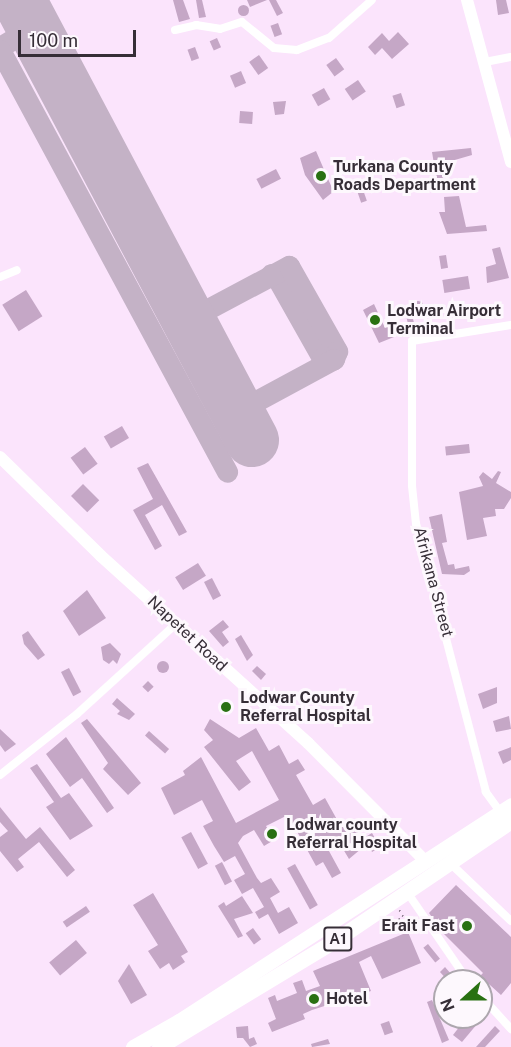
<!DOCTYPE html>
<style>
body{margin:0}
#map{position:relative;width:511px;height:1047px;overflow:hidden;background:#fbe4fc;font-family:"Public Sans",sans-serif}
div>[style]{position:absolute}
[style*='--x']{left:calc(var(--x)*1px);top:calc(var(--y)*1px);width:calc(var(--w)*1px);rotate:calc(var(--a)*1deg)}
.taxiway>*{height:21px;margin:-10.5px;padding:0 10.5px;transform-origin:10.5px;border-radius:10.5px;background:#c4b2c6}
.runway>*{height:54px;margin:-27px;padding:0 27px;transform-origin:27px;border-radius:27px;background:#c4b2c6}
.building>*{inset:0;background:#c5a7c6;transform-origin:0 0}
.round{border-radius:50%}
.path>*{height:1.5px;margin-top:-0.75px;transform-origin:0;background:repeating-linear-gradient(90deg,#948495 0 1.5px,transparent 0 6px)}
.street>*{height:8px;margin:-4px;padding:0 4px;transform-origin:4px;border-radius:4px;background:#fff}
.secondary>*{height:12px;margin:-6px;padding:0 6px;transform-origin:6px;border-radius:6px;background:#fff}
.highway>*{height:15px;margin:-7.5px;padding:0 7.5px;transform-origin:7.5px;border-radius:7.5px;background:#fff}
.dots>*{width:16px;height:16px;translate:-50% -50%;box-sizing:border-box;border:3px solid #fdf8fd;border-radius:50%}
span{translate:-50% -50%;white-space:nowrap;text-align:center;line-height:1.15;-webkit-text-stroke:6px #fdf8fd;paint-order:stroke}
.shield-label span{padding:2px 4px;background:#fdf8fd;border:2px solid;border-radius:4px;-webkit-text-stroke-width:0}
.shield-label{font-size:15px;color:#362e37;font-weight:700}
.poi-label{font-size:16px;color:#362e37;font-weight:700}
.left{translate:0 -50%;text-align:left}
.right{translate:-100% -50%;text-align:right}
.street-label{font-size:16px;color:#362e37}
.north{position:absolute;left:433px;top:969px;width:60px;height:60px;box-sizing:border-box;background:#fdf8fd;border:2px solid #ada7ae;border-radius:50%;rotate:249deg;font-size:16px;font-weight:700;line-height:24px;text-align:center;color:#362e37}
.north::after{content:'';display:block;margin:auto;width:21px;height:27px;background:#297112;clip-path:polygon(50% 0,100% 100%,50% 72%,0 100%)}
.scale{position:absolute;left:18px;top:30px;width:118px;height:27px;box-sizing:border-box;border:3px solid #362e37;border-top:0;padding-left:8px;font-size:18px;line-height:21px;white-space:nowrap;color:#362e37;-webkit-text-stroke:4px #fdf8fd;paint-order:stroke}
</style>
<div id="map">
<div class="taxiway">
<i style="--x:0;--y:47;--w:39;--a:-31"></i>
<i style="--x:0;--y:50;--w:479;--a:61.7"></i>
<i style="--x:271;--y:274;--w:7;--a:34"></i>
<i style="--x:277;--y:278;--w:92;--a:60.6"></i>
<i style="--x:322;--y:358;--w:7;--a:90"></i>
<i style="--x:191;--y:318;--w:111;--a:-28"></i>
<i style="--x:289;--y:266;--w:98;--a:60.5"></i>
<i style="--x:337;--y:351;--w:9;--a:111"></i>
<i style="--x:334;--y:359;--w:109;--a:151.6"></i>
</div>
<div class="runway">
<i style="--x:19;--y:0;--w:498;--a:62.1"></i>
</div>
<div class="building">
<i style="clip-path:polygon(173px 0,183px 0,190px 19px,179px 22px)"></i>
<i style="clip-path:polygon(196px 0,202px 0,206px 17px,199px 18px)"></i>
<i style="clip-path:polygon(247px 0,267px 0,250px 7px)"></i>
<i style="clip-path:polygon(269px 0,276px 0,283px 13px,277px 16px)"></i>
<i style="clip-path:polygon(496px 0,506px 0,509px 13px,498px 15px)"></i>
<i class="round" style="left:237.5px;top:4.5px;width:11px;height:11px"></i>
<i style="left:278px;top:23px;width:12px;height:8px;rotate:70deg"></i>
<i style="clip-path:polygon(398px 32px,409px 44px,392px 59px,382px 48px,375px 55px,368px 47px,382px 33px,389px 41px)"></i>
<i style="left:217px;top:38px;width:10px;height:8px;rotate:66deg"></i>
<i style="left:195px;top:47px;width:12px;height:8px;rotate:70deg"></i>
<i style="left:259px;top:55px;width:16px;height:12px;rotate:55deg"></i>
<i style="left:336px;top:58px;width:14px;height:12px;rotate:54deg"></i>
<i style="left:241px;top:71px;width:13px;height:12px;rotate:67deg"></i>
<i style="left:358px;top:80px;width:14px;height:16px;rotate:56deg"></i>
<i style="left:324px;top:88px;width:13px;height:14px;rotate:61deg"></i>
<i style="left:401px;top:93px;width:13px;height:9px;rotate:72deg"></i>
<i style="clip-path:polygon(286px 101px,284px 114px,275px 115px,273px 102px)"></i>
<i style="left:240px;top:111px;width:13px;height:12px;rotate:4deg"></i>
<i style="clip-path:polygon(471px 148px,472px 155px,441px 164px,443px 180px,437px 182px,432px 152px)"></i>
<i style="clip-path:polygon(316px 151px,332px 188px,339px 187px,323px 200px,305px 175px,300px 158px)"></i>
<i style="left:276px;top:169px;width:11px;height:22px;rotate:63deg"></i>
<i style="left:360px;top:181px;width:21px;height:6px;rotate:71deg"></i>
<i style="clip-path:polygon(459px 196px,466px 227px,486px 225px,487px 231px,447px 234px,439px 212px,445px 212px,444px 197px)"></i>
<i style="clip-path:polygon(500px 247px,509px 278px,487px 283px,486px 267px,496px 264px,492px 249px)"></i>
<i style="left:446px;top:255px;width:13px;height:7px;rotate:81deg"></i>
<i style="left:468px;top:276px;width:13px;height:26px;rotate:81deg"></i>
<i style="left:26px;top:290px;width:31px;height:28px;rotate:58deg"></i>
<i class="round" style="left:412px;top:301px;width:12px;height:12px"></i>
<i style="clip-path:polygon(374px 304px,385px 328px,389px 326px,394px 337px,379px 343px,363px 310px)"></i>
<i style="left:410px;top:307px;width:16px;height:6px;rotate:76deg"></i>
<i style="left:122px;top:426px;width:14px;height:21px;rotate:60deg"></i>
<i style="left:469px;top:444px;width:9px;height:24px;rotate:84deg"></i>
<i style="left:85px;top:447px;width:21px;height:18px;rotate:53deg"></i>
<i style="clip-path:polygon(148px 463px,187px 532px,179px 536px,162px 505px,145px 515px,162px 546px,155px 550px,133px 510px,153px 499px,137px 468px)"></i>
<i style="clip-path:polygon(483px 472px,492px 479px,498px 471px,501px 472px,496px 483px,511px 492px,511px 498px,504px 509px,495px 509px,496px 516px,483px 518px,487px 536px,467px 540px,459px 492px,483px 486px,479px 477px)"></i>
<i style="left:83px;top:484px;width:23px;height:17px;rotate:45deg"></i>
<i style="clip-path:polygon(442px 514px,447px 542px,442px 543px,448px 565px,454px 564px,455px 569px,469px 566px,470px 571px,464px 575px,442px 574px,429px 517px)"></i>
<i style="left:198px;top:563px;width:15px;height:27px;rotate:58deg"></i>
<i style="left:212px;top:578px;width:20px;height:9px;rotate:63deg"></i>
<i style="clip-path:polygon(87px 590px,106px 618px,79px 636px,63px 611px)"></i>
<i style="clip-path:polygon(223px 620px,229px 627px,222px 632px,229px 642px,223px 647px,209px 631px)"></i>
<i style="clip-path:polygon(28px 631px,45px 655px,38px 660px,24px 644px,22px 635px)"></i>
<i style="clip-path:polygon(241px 635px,253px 655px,247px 661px,235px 639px)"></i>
<i style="clip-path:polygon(110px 643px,121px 654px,117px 664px,113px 660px,109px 664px,103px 660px,101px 647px)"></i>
<i class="round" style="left:157px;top:661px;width:12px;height:12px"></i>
<i style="clip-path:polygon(257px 666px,266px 674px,261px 680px,252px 671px)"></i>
<i style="left:69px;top:668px;width:27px;height:9px;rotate:63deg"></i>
<i style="left:148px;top:681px;width:8px;height:8px;rotate:45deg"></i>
<i style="clip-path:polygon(497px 687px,497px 703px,483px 709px,478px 694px)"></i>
<i style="clip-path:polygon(117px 698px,135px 714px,129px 720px,117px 714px,120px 711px,112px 704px)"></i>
<i style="clip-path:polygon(509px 716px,511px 729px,496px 732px,493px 721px)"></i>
<i style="clip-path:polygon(87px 719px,141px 783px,128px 795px,103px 769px,108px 763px,81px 723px)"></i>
<i style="clip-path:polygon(210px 719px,239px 738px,256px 728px,269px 751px,279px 745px,289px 764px,298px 759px,305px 770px,296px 775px,313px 805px,325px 798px,340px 825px,350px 819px,362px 839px,372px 833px,380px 847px,372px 852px,368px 843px,349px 859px,340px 844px,329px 851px,341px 873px,332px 878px,323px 862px,316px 866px,288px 815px,266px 826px,274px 840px,264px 846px,254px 830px,243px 836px,238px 843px,257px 878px,261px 883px,271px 878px,280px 892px,270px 898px,278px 913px,289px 907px,298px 923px,279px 934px,268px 914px,259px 919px,255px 912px,264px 907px,253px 888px,242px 894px,234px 880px,245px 874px,235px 856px,224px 862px,214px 846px,203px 826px,213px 821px,202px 800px,174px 815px,161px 788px,185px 775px,183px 771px,201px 757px,236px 823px,279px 800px,252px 751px,236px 761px,251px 782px,239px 791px,204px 747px,213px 740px,204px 730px)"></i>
<i style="clip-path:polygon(0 729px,16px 744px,5px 752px,0 745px)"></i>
<i style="left:149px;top:731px;width:27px;height:6px;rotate:42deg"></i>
<i style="clip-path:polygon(66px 737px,114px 808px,107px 813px,82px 778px,70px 787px,46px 754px)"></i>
<i style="clip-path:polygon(511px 747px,511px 760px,503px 764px,498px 752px)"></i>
<i style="clip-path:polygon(37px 764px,61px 798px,69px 793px,93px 826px,70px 840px,46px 807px,54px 802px,30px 768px)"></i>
<i style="clip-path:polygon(0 807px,26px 839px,40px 827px,75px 870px,67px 877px,39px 842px,18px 859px,24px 867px,17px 872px,0 851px,0 837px,8px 831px,0 822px)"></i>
<i style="left:191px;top:832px;width:36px;height:11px;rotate:62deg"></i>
<i style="left:222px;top:862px;width:22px;height:8px;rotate:63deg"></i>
<i style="left:295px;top:864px;width:47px;height:9px;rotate:61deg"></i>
<i style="clip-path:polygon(456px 885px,511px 937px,511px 983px,501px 995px,480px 976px,483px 973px,443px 933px,429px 913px)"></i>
<i style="clip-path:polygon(153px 893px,188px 952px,181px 956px,185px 962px,173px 970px,169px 963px,160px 969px,148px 951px,158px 945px,133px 905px)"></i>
<i style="clip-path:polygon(242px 896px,253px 913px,234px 919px,243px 936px,238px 938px,218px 906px,224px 902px,226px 906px)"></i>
<i style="left:86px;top:906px;width:7px;height:28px;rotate:56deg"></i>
<i style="left:253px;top:928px;width:14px;height:9px;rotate:54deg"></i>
<i style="clip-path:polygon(408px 932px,421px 963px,382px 979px,371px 956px,359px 962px,371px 991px,312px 1010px,303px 1014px,305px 1019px,272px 1032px,268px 1023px,276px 1019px,268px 998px,275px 995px,277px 1001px,297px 993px,293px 983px,302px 980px,306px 991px,320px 986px,313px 971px)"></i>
<i style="left:76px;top:940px;width:17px;height:35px;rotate:50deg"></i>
<i style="left:428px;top:944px;width:19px;height:6px;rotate:51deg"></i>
<i style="clip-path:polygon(129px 964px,147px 995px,131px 1004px,118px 981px)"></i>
<i style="clip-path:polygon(445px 967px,457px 981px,448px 981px,440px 972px)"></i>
<i style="clip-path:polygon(432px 1000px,449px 1040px,442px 1043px,427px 1002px)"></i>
<i style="clip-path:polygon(467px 1017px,483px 1017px,462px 1042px,453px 1035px)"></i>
<i style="left:389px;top:1021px;width:12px;height:9px;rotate:70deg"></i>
<i style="clip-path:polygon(248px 1026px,249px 1039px,254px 1037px,257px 1044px,250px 1047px,243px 1038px,237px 1038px,236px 1027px)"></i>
<i style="clip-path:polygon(495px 1026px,500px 1031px,485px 1047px,476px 1047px)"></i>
<i style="clip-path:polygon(328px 1039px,330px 1044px,312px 1047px,311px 1044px)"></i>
</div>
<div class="path">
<i style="--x:391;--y:331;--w:14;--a:21"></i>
<i style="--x:383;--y:929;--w:23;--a:-31"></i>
<i style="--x:403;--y:917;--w:8;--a:-120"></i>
</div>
<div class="street">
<i style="--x:175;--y:30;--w:22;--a:-13"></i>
<i style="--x:196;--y:25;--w:24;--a:9"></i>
<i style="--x:220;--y:29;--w:23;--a:-18"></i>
<i style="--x:242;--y:22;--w:41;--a:39.1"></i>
<i style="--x:274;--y:48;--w:23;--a:5"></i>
<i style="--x:297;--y:50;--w:34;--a:-21"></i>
<i style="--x:329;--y:38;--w:57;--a:-41.5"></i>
<i style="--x:485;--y:62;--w:26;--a:-11"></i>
<i style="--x:0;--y:277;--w:18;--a:-22"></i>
<i style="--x:0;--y:775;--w:98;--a:-38.4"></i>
<i style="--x:77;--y:714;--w:134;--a:-42.3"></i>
<i style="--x:501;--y:813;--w:26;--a:-126"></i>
<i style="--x:486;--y:792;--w:277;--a:-104.6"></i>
<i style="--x:416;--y:524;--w:39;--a:-96"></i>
<i style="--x:412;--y:485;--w:144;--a:-90"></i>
<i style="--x:412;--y:341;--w:100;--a:-9.2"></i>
<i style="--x:450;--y:863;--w:84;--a:43.6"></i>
<i style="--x:407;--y:892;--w:108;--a:55.6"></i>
<i style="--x:481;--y:996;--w:45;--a:47.7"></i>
</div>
<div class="secondary">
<i style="--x:467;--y:0;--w:168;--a:74.8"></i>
<i style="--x:0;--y:457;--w:141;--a:44.4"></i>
<i style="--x:101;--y:556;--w:279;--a:42.1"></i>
<i style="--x:308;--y:743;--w:166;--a:45.2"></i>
</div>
<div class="highway">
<i style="--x:133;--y:1047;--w:53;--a:-29.5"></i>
<i style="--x:179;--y:1021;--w:396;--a:-33"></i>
<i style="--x:159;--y:1047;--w:208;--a:-31.2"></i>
<i style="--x:337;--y:939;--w:210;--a:-34.1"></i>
</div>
<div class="dots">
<i style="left:321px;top:176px;background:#297112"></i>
<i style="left:375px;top:320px;background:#297112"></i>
<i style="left:226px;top:707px;background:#297112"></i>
<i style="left:272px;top:834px;background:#297112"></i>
<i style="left:467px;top:926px;background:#297112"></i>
<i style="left:314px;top:999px;background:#297112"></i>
</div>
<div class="shield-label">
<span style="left:338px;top:939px">A1</span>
</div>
<div class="poi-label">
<span class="left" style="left:333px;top:176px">Turkana County<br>Roads Department</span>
<span class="left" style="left:387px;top:320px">Lodwar Airport<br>Terminal</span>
<span class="left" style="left:240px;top:707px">Lodwar County<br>Referral Hospital</span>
<span class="left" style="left:286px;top:834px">Lodwar county<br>Referral Hospital</span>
<span class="right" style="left:455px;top:926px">Erait Fast</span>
<span class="left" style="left:326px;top:999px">Hotel</span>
</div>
<div class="street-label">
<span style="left:433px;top:582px;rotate:75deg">Afrikana Street</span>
<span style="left:187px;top:634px;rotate:43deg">Napetet Road</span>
</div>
<div class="north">N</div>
<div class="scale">100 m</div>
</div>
